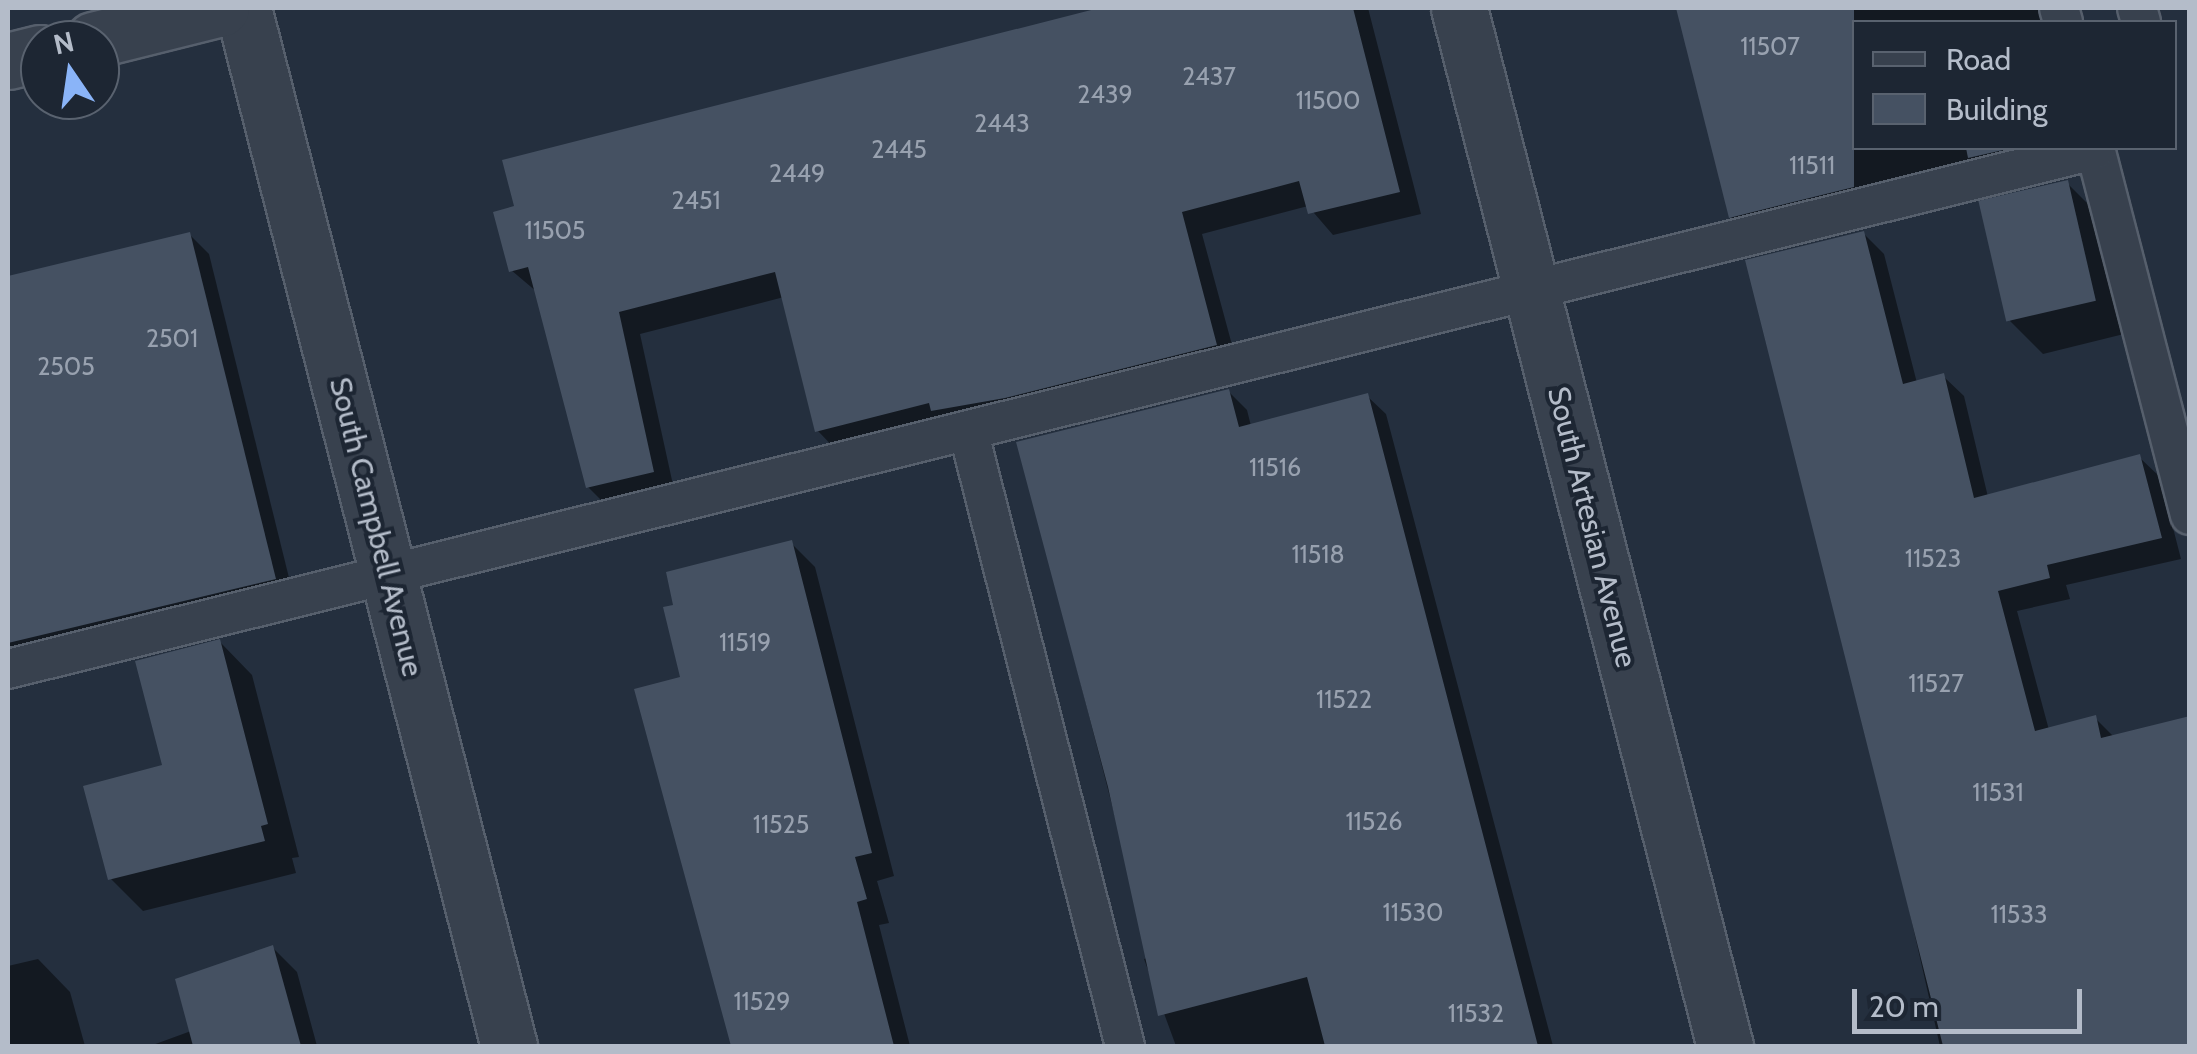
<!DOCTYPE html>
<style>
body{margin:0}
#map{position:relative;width:2197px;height:1054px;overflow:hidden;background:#242f3e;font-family:Cabin,sans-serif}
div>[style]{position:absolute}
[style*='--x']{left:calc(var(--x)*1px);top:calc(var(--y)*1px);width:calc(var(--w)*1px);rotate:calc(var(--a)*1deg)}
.shadow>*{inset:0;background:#0007}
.building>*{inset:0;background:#455162;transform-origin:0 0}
.roads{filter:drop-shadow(2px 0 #565f6c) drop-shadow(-2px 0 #565f6c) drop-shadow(0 2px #565f6c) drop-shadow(0 -2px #565f6c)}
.service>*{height:38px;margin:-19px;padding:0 19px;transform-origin:19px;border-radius:19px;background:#38414e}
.minor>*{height:55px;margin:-27.5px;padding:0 27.5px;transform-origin:27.5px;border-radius:27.5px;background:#38414e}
.tertiary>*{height:55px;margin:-27.5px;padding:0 27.5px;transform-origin:27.5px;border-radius:27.5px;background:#38414e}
span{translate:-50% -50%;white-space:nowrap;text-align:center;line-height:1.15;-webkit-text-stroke:8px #1d2633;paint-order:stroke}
.number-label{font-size:25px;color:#98a1af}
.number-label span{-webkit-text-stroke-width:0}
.street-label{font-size:30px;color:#b4bcc9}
.frame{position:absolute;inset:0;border:10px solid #b4bcc9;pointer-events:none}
.legend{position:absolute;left:1852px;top:20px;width:325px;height:130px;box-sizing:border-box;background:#1d2633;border:2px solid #59626f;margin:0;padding:12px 18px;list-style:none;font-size:30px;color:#b4bcc9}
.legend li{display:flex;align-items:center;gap:20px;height:50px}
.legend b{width:50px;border:2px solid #59626f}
.north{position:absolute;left:20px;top:20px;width:100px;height:100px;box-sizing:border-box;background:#1d2633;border:2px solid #59626f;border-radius:50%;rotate:347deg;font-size:28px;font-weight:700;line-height:40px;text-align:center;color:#b4bcc9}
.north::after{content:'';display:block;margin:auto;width:35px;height:45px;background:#8ab4f8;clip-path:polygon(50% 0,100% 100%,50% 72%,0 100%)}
.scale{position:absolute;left:1852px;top:989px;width:230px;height:45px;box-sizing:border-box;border:5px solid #b4bcc9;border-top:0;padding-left:12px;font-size:30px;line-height:35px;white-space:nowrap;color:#b4bcc9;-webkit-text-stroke:8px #1d2633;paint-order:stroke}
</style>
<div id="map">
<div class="shadow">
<i style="clip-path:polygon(1118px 8px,1368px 8px,1421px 214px,1333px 235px,1308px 206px,1202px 234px,1238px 367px,840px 454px,818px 431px,784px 297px,640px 334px,675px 494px,610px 509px,588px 487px,537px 292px,511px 270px,517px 208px,505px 162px)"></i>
<i style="clip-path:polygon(1681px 8px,2040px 8px,2044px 22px,1854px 22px,1854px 148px,2080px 148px,1748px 234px,1731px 217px)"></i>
<i style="clip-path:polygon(2067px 183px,2099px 215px,2128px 333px,2043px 354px,2010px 321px)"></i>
<i style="clip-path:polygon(1863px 233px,1884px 254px,1917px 383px,1943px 376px,1964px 396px,1988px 497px,2139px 457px,2160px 477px,2181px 559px,2066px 585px,2070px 599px,2017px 611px,2049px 730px,2095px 718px,2114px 737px,2190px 719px,2190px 1046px,1940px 1046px,1906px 896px)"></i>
<i style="clip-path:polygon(190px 235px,209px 254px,294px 598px,8px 667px,8px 278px)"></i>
<i style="clip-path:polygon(1228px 391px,1247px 410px,1251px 426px,1367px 396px,1386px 414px,1553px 1046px,1176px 1046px,1144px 959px,1151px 957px,1019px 443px)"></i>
<i style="clip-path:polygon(791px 543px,815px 567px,894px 876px,877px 881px,889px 923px,879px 925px,910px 1046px,733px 1046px,722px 1001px,683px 678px)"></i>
<i style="clip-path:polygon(220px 642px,252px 675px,299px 857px,292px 858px,296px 873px,143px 911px,111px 879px)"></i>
<i style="clip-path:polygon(273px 948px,297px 972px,317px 1046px,150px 1046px,191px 1031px)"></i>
<i style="clip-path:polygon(38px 959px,70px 992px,85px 1046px,8px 1046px,8px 966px)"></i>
</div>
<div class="building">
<i style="clip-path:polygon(1099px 8px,1353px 8px,1400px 192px,1308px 214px,1299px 181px,1182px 212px,1217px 345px,1005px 398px,931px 411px,929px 403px,815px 432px,775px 272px,619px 312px,654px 472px,586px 488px,528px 267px,509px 272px,493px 212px,514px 206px,502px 160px)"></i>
<i style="clip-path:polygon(1676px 8px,1854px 8px,1854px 187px,1729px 218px)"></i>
<i style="clip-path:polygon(1966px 148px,2012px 148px,1968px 158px)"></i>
<i style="left:2068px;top:180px;width:124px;height:92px;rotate:77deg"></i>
<i style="clip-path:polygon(1864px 231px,1903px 384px,1944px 373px,1974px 498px,2140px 454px,2162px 538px,2047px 565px,2050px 578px,1998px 591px,2035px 731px,2096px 715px,2101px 738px,2190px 716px,2190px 1046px,1943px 1046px,1745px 260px)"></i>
<i style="clip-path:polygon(190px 232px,276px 579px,8px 643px,8px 276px)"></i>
<i style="clip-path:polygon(1229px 389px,1239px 427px,1368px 393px,1538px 1046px,1325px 1046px,1307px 977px,1158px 1016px,1108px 787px,1016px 442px)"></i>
<i style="clip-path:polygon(792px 540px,872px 853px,855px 857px,867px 899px,857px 902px,894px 1046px,731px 1046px,634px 689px,680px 677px,663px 607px,673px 605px,666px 572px)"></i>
<i style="clip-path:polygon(220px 639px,268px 824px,261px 826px,265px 841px,108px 880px,83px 786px,162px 765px,135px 661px)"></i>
<i style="clip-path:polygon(273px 945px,301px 1046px,193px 1046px,175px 979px)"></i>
</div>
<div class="roads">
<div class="service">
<i style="--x:2059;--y:8;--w:15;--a:74"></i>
<i style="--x:2137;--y:8;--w:15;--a:74"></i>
<i style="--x:2095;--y:148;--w:379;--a:75.5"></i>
<i style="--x:968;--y:430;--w:636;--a:75.7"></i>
<i style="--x:8;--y:669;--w:2151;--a:-13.97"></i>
</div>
<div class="minor">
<i style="--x:243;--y:8;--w:1072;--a:75.63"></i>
<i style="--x:1459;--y:8;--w:1072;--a:75.63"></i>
</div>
<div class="tertiary">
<i style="--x:93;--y:40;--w:132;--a:-14"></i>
<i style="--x:8;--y:61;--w:33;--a:-14"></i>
</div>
</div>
<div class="number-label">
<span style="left:1770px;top:46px">11507</span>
<span style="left:1209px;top:76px">2437</span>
<span style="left:1105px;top:94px">2439</span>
<span style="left:1328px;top:100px">11500</span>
<span style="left:1002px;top:123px">2443</span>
<span style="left:899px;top:149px">2445</span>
<span style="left:1812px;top:165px">11511</span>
<span style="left:797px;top:173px">2449</span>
<span style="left:696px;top:200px">2451</span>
<span style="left:555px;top:230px">11505</span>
<span style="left:172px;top:338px">2501</span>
<span style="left:66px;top:366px">2505</span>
<span style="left:1275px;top:467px">11516</span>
<span style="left:1318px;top:554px">11518</span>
<span style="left:1933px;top:558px">11523</span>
<span style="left:745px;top:642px">11519</span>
<span style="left:1936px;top:683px">11527</span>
<span style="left:1344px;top:699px">11522</span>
<span style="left:1998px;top:792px">11531</span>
<span style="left:1374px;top:821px">11526</span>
<span style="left:781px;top:824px">11525</span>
<span style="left:1413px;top:912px">11530</span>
<span style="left:2019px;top:914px">11533</span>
<span style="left:762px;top:1001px">11529</span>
<span style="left:1476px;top:1013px">11532</span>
</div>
<div class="street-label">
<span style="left:376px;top:527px;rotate:76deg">South Campbell Avenue</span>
<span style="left:1592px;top:527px;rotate:76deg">South Artesian Avenue</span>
</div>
<div class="frame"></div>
<ul class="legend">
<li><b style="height:12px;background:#38414e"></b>Road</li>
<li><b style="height:28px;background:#455162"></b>Building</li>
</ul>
<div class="north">N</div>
<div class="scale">20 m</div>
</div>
